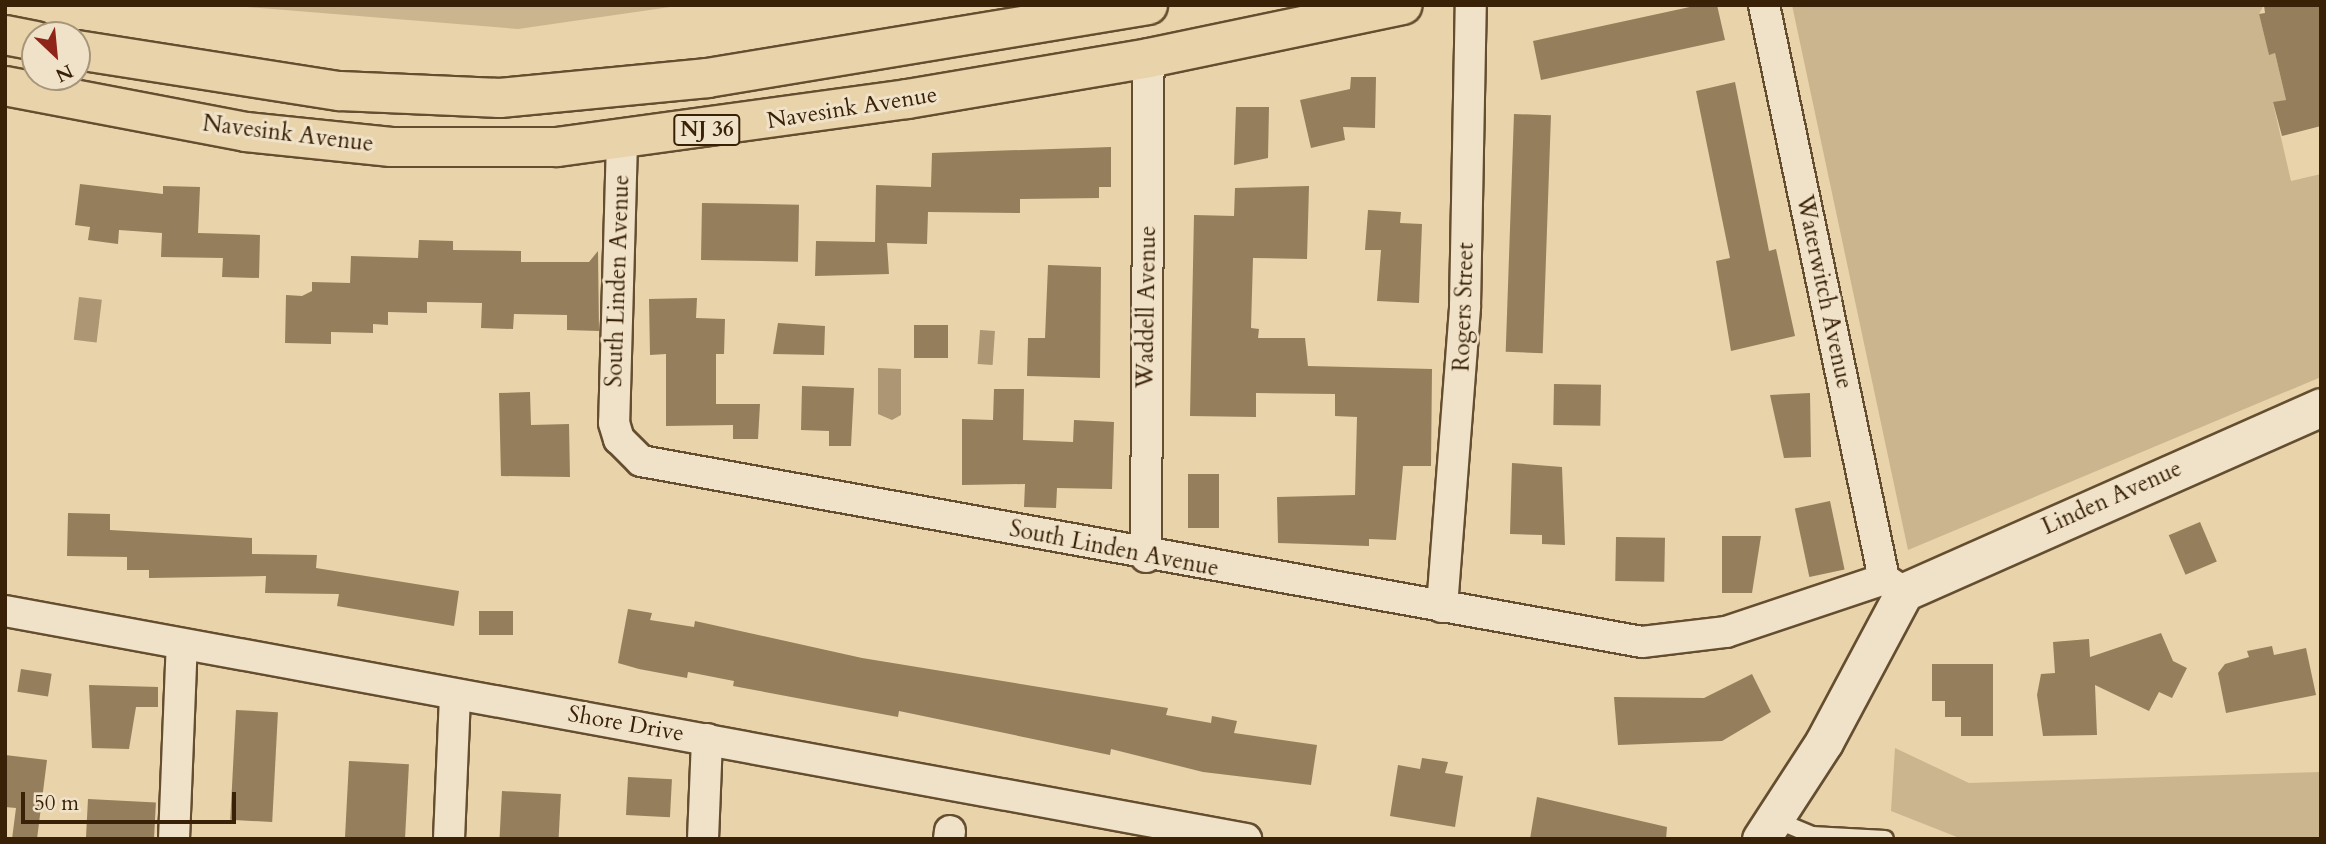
<!DOCTYPE html>
<style>
body{margin:0}
#map{position:relative;width:2326px;height:844px;overflow:hidden;background:#e8d3aa;font-family:Cardo,serif}
div>[style]{position:absolute}
[style*='--x']{left:calc(var(--x)*1px);top:calc(var(--y)*1px);width:calc(var(--w)*1px);rotate:calc(var(--a)*1deg)}
.green>*{inset:0;background:#cab58e}
.water>*{inset:0;background:#ac9673;transform-origin:0 0}
.building>*{inset:0;background:#947e5c;transform-origin:0 0}
.roads{filter:drop-shadow(2px 0 #654e30) drop-shadow(-2px 0 #654e30) drop-shadow(0 2px #654e30) drop-shadow(0 -2px #654e30)}
.service>*{height:16px;margin:-8px;padding:0 8px;transform-origin:8px;border-radius:8px;background:#f0e2c8}
.minor>*{height:30px;margin:-15px;padding:0 15px;transform-origin:15px;border-radius:15px;background:#f0e2c8}
.tertiary>*{height:37px;margin:-18.5px;padding:0 18.5px;transform-origin:18.5px;border-radius:18.5px;background:#f0e2c8}
.trunk>*{height:38px;margin:-19px;padding:0 19px;transform-origin:19px;border-radius:19px;background:#e8d3aa}
span{translate:-50% -50%;white-space:nowrap;text-align:center;line-height:1.15;-webkit-text-stroke:6px #f0e2c8;paint-order:stroke}
.shield-label span{padding:2px 5px;background:#f0e2c8;border:2px solid;border-radius:5px;-webkit-text-stroke-width:0}
.shield-label{font-size:21px;color:#392107;font-weight:700}
.street-label{font-size:23px;color:#392107}
.frame{position:absolute;inset:0;border:7px solid #392107;pointer-events:none}
.north{position:absolute;left:21px;top:21px;width:70px;height:70px;box-sizing:border-box;background:#f0e2c8;border:2px solid #a7957b;border-radius:50%;rotate:154deg;font-size:19px;font-weight:700;line-height:28px;text-align:center;color:#392107}
.north::after{content:'';display:block;margin:auto;width:24px;height:32px;background:#8f2418;clip-path:polygon(50% 0,100% 100%,50% 72%,0 100%)}
.scale{position:absolute;left:21px;top:792px;width:215px;height:32px;box-sizing:border-box;border:4px solid #392107;border-top:0;padding-left:9px;font-size:21px;line-height:24px;white-space:nowrap;color:#392107;-webkit-text-stroke:5px #f0e2c8;paint-order:stroke}
</style>
<div id="map">
<div class="green">
<i style="clip-path:polygon(222px 5px,684px 5px,518px 29px)"></i>
<i style="clip-path:polygon(1792px 5px,2264px 5px,2259px 14px,2269px 54px,2275px 53px,2286px 100px,2273px 103px,2291px 181px,2321px 174px,2321px 377px,1908px 550px)"></i>
<i style="clip-path:polygon(1895px 748px,1969px 783px,2321px 772px,2321px 839px,1962px 839px,1891px 811px)"></i>
</div>
<div class="water">
<i style="left:79px;top:297px;width:23px;height:43px;rotate:7deg"></i>
<i style="left:980px;top:330px;width:15px;height:34px;rotate:4deg"></i>
<i style="clip-path:polygon(878px 368px,901px 369px,901px 415px,892px 420px,878px 414px)"></i>
</div>
<div class="building">
<i style="clip-path:polygon(1699px 5px,1717px 5px,1725px 40px,1541px 80px,1533px 41px)"></i>
<i style="clip-path:polygon(2264px 5px,2321px 5px,2321px 126px,2282px 136px,2273px 102px,2286px 100px,2275px 53px,2269px 55px,2259px 14px,2265px 13px)"></i>
<i style="clip-path:polygon(1351px 77px,1376px 77px,1375px 128px,1343px 127px,1345px 140px,1311px 148px,1300px 100px,1350px 89px)"></i>
<i style="clip-path:polygon(1735px 82px,1769px 251px,1776px 249px,1795px 336px,1731px 351px,1716px 261px,1730px 258px,1696px 91px)"></i>
<i style="clip-path:polygon(1236px 107px,1269px 107px,1268px 158px,1234px 165px)"></i>
<i style="left:1514px;top:114px;width:37px;height:238px;rotate:2deg"></i>
<i style="clip-path:polygon(1111px 147px,1111px 187px,1099px 187px,1099px 198px,1020px 199px,1020px 213px,928px 212px,927px 244px,887px 243px,889px 274px,815px 276px,816px 241px,875px 242px,876px 185px,931px 187px,932px 153px)"></i>
<i style="clip-path:polygon(80px 184px,163px 194px,163px 186px,200px 187px,198px 233px,260px 235px,259px 278px,222px 277px,223px 258px,161px 257px,162px 233px,119px 230px,118px 244px,88px 240px,90px 227px,75px 225px)"></i>
<i style="clip-path:polygon(1309px 186px,1307px 259px,1253px 258px,1251px 328px,1259px 329px,1258px 338px,1305px 338px,1308px 366px,1432px 369px,1431px 466px,1403px 466px,1396px 540px,1369px 539px,1369px 546px,1278px 543px,1277px 497px,1355px 495px,1357px 417px,1335px 416px,1335px 394px,1256px 393px,1256px 417px,1190px 416px,1194px 215px,1234px 216px,1235px 188px)"></i>
<i style="left:702px;top:203px;width:97px;height:57px;rotate:1deg"></i>
<i style="clip-path:polygon(1368px 210px,1401px 212px,1400px 223px,1422px 224px,1419px 303px,1377px 301px,1381px 250px,1365px 250px)"></i>
<i style="clip-path:polygon(419px 240px,453px 241px,453px 250px,521px 251px,521px 262px,589px 262px,598px 251px,599px 331px,567px 330px,567px 315px,514px 314px,513px 329px,481px 328px,482px 303px,427px 302px,427px 313px,388px 312px,388px 325px,373px 324px,373px 333px,331px 332px,331px 344px,285px 343px,286px 295px,302px 296px,312px 291px,312px 282px,350px 283px,351px 256px,418px 258px)"></i>
<i style="clip-path:polygon(1048px 265px,1101px 267px,1100px 378px,1027px 376px,1028px 338px,1045px 338px)"></i>
<i style="clip-path:polygon(697px 298px,696px 318px,725px 319px,724px 354px,716px 354px,716px 404px,760px 404px,758px 439px,733px 439px,733px 425px,666px 426px,666px 354px,650px 355px,649px 299px)"></i>
<i style="clip-path:polygon(778px 323px,825px 326px,824px 355px,773px 354px)"></i>
<i style="left:914px;top:325px;width:34px;height:33px"></i>
<i style="left:1554px;top:384px;width:47px;height:41px;rotate:1deg"></i>
<i style="clip-path:polygon(802px 386px,854px 388px,851px 446px,829px 446px,829px 431px,801px 430px)"></i>
<i style="clip-path:polygon(994px 389px,1024px 389px,1023px 440px,1073px 442px,1074px 420px,1114px 422px,1112px 489px,1057px 488px,1056px 508px,1024px 507px,1025px 484px,962px 485px,962px 419px,993px 420px)"></i>
<i style="clip-path:polygon(530px 392px,531px 425px,569px 424px,570px 477px,501px 476px,499px 393px)"></i>
<i style="clip-path:polygon(1810px 393px,1811px 457px,1784px 458px,1770px 395px)"></i>
<i style="clip-path:polygon(1512px 463px,1562px 467px,1565px 545px,1542px 544px,1542px 535px,1510px 534px)"></i>
<i style="left:1188px;top:474px;width:31px;height:54px"></i>
<i style="left:1830px;top:501px;width:70px;height:36px;rotate:78deg"></i>
<i style="clip-path:polygon(68px 513px,110px 514px,110px 530px,252px 538px,252px 554px,317px 555px,316px 568px,459px 591px,454px 626px,337px 606px,339px 594px,265px 593px,266px 576px,149px 578px,149px 570px,127px 570px,127px 557px,67px 556px)"></i>
<i style="left:2200px;top:522px;width:43px;height:34px;rotate:67deg"></i>
<i style="clip-path:polygon(1722px 536px,1761px 536px,1752px 593px,1722px 593px)"></i>
<i style="left:1616px;top:537px;width:49px;height:44px;rotate:1deg"></i>
<i style="clip-path:polygon(628px 609px,652px 613px,650px 620px,694px 627px,695px 621px,862px 658px,1168px 708px,1166px 715px,1211px 723px,1212px 716px,1237px 721px,1234px 733px,1317px 745px,1311px 785px,1203px 772px,1111px 749px,1110px 755px,899px 711px,898px 717px,733px 686px,734px 681px,688px 672px,687px 678px,639px 669px,618px 663px)"></i>
<i style="left:479px;top:611px;width:34px;height:24px"></i>
<i style="clip-path:polygon(2161px 633px,2173px 661px,2187px 668px,2172px 698px,2159px 692px,2149px 711px,2095px 685px,2097px 735px,2043px 736px,2037px 695px,2041px 674px,2055px 673px,2053px 642px,2089px 639px,2090px 657px)"></i>
<i style="clip-path:polygon(2272px 646px,2274px 655px,2306px 648px,2316px 695px,2226px 713px,2218px 673px,2225px 664px,2249px 657px,2247px 651px)"></i>
<i style="clip-path:polygon(1932px 664px,1993px 664px,1993px 736px,1961px 736px,1961px 717px,1945px 717px,1945px 701px,1932px 701px)"></i>
<i style="left:21px;top:669px;width:31px;height:23px;rotate:9deg"></i>
<i style="clip-path:polygon(1752px 674px,1771px 712px,1722px 741px,1618px 745px,1614px 697px,1704px 698px)"></i>
<i style="clip-path:polygon(89px 685px,158px 687px,158px 707px,136px 707px,129px 749px,92px 748px)"></i>
<i style="left:236px;top:710px;width:42px;height:110px;rotate:3deg"></i>
<i style="clip-path:polygon(5px 755px,47px 760px,37px 839px,12px 839px,16px 808px,5px 807px)"></i>
<i style="clip-path:polygon(1422px 758px,1448px 762px,1445px 773px,1463px 776px,1455px 827px,1390px 816px,1398px 765px,1420px 769px)"></i>
<i style="left:349px;top:761px;width:60px;height:78px;rotate:3deg"></i>
<i style="left:628px;top:777px;width:44px;height:38px;rotate:3deg"></i>
<i style="left:502px;top:791px;width:59px;height:48px;rotate:3deg"></i>
<i style="clip-path:polygon(1537px 797px,1667px 827px,1666px 839px,1530px 839px)"></i>
<i style="left:88px;top:799px;width:68px;height:40px;rotate:3deg"></i>
</div>
<div class="roads">
<div class="service">
<i style="--x:1774;--y:819;--w:41;--a:22.8"></i>
<i style="--x:1812;--y:835;--w:73;--a:3.1"></i>
</div>
<div class="minor">
<i style="--x:1764;--y:5;--w:586;--a:78.19"></i>
<i style="--x:622;--y:141;--w:282;--a:91.6"></i>
<i style="--x:614;--y:423;--w:17;--a:73"></i>
<i style="--x:619;--y:439;--w:31;--a:45"></i>
<i style="--x:641;--y:461;--w:1017;--a:10.25"></i>
<i style="--x:1642;--y:642;--w:85;--a:-6.8"></i>
<i style="--x:1726;--y:632;--w:167;--a:-18.5"></i>
<i style="--x:1884;--y:579;--w:24;--a:33"></i>
<i style="--x:1146;--y:557;--w:499;--a:-89.7"></i>
<i style="--x:1442;--y:607;--w:302;--a:-85.6"></i>
<i style="--x:1465;--y:306;--w:301;--a:-88.9"></i>
<i style="--x:5;--y:611;--w:1262;--a:10.41"></i>
<i style="--x:174;--y:839;--w:195;--a:-87.7"></i>
<i style="--x:449;--y:839;--w:144;--a:-87.6"></i>
<i style="--x:703;--y:839;--w:100;--a:-87.7"></i>
<i style="--x:949;--y:839;--w:8;--a:-83"></i>
</div>
<div class="tertiary">
<i style="--x:1761;--y:839;--w:116;--a:-57"></i>
<i style="--x:1824;--y:742;--w:170;--a:-61.9"></i>
<i style="--x:1904;--y:592;--w:456;--a:-23.9"></i>
</div>
<div class="trunk">
<i style="--x:5;--y:35;--w:31;--a:11"></i>
<i style="--x:77;--y:50;--w:266;--a:8.9"></i>
<i style="--x:340;--y:91;--w:160;--a:2.5"></i>
<i style="--x:500;--y:98;--w:209;--a:-5.5"></i>
<i style="--x:708;--y:78;--w:446;--a:-9.4"></i>
<i style="--x:5;--y:86;--w:245;--a:10.8"></i>
<i style="--x:246;--y:132;--w:146;--a:5.9"></i>
<i style="--x:391;--y:147;--w:166;--a:0"></i>
<i style="--x:557;--y:147;--w:353;--a:-7.8"></i>
<i style="--x:907;--y:99;--w:245;--a:-9.6"></i>
<i style="--x:1149;--y:58;--w:259;--a:-11.8"></i>
</div>
</div>
<div class="shield-label">
<span style="left:707px;top:130px">NJ 36</span>
</div>
<div class="street-label">
<span style="left:852px;top:108px;rotate:-9deg">Navesink Avenue</span>
<span style="left:288px;top:134px;rotate:7deg">Navesink Avenue</span>
<span style="left:618px;top:281px;rotate:-88deg">South Linden Avenue</span>
<span style="left:1824px;top:292px;rotate:78deg">Waterwitch Avenue</span>
<span style="left:1147px;top:307px;rotate:-89deg">Waddell Avenue</span>
<span style="left:1464px;top:307px;rotate:-88deg">Rogers Street</span>
<span style="left:2112px;top:498px;rotate:-24deg">Linden Avenue</span>
<span style="left:1114px;top:549px;rotate:11deg">South Linden Avenue</span>
<span style="left:626px;top:724px;rotate:10deg">Shore Drive</span>
</div>
<div class="frame"></div>
<div class="north">N</div>
<div class="scale">50 m</div>
</div>
